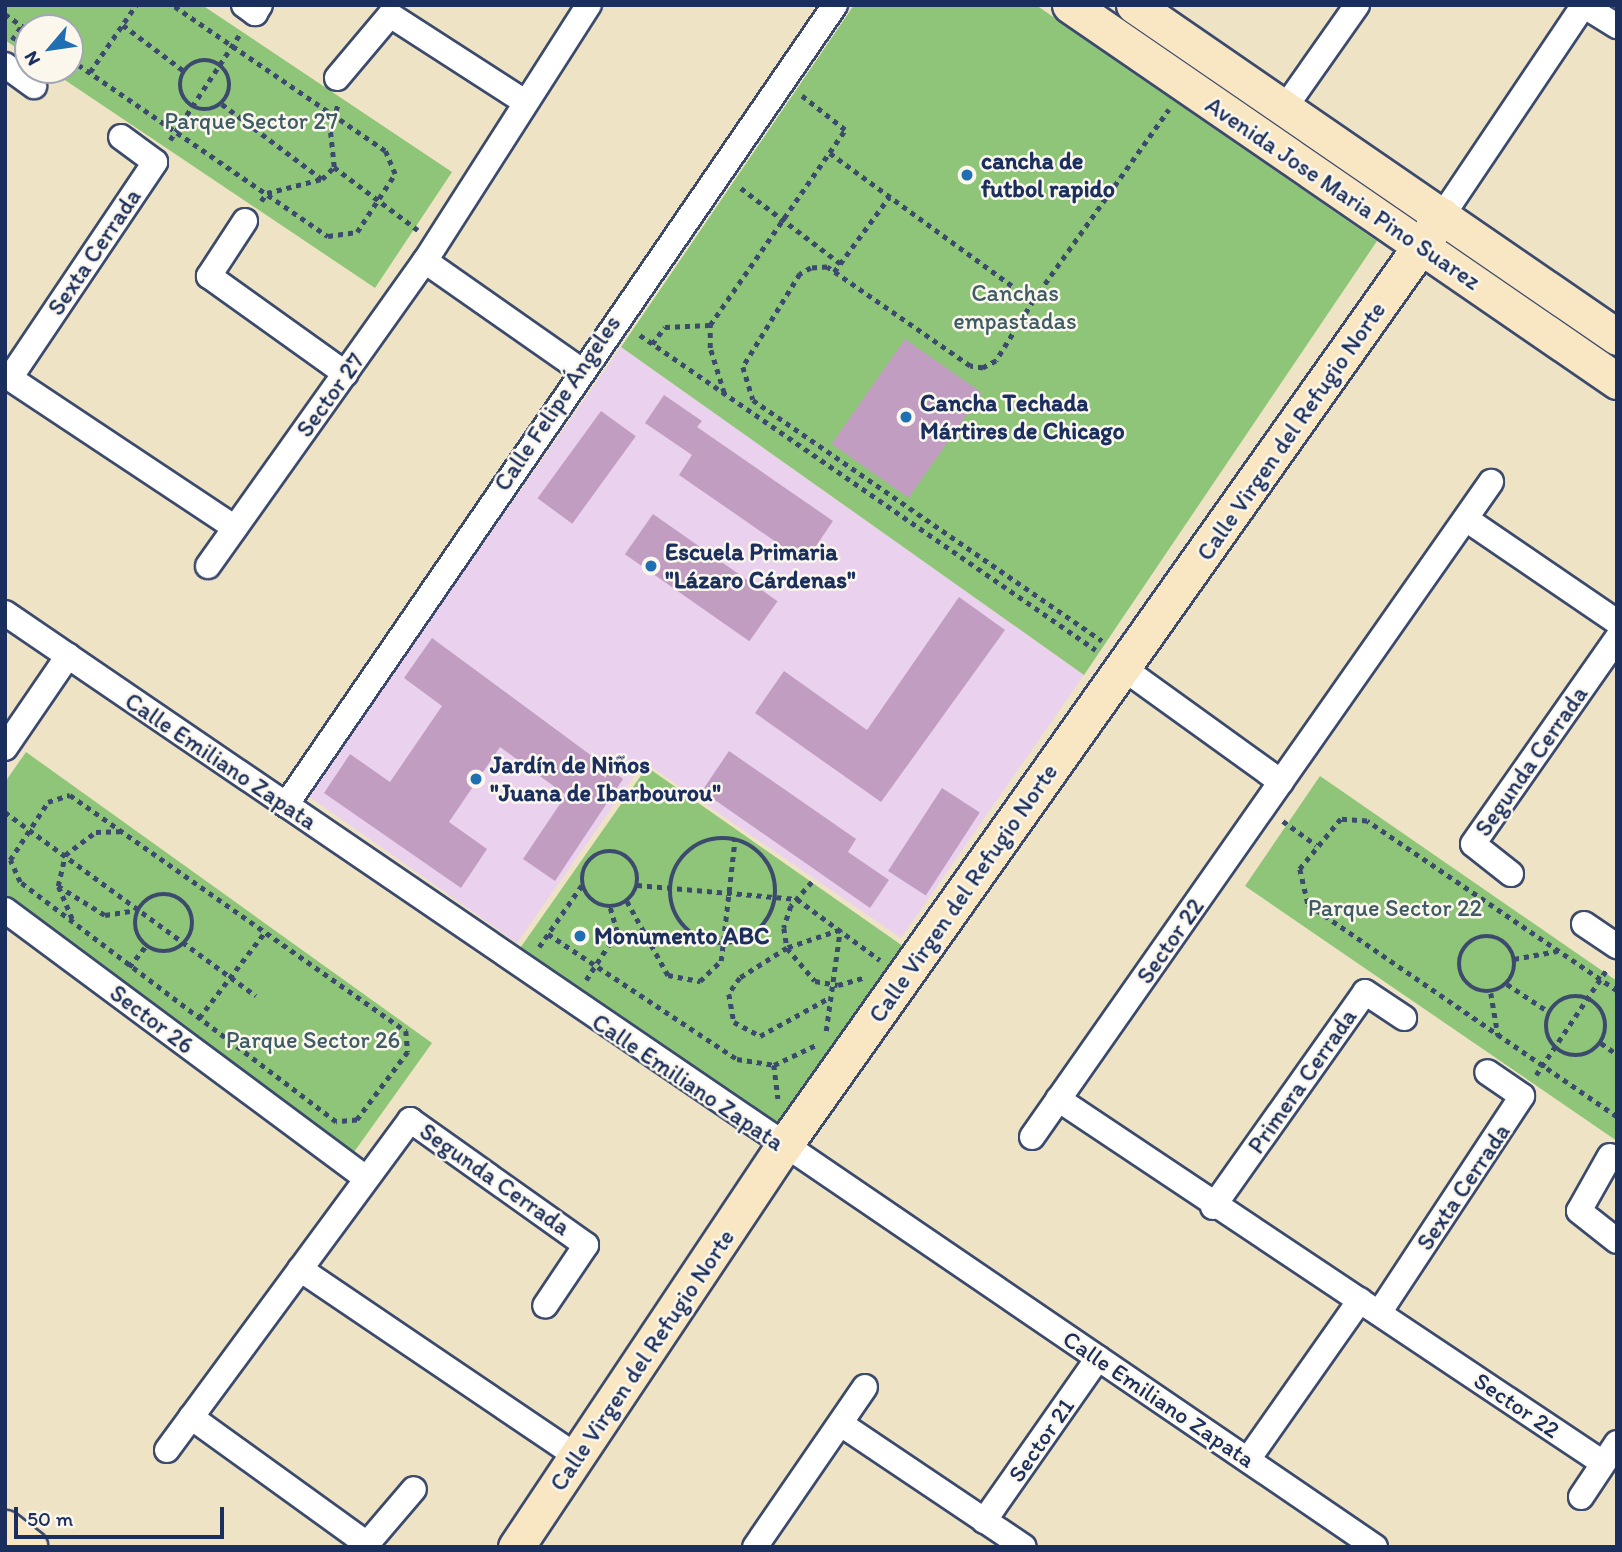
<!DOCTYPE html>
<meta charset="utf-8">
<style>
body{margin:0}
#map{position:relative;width:1622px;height:1552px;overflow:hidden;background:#eee4c5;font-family:Itim,sans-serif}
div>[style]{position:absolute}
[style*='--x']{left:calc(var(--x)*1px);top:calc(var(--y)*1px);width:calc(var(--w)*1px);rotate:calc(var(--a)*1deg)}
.built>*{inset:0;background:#ead1ed}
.green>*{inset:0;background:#8fc578;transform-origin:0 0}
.building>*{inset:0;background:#c29dc2;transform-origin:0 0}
.path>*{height:4.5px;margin-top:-2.25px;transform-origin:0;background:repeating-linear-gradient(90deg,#3b4a6d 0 5px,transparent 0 10px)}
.path>.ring{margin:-2.25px;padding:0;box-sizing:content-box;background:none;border:4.5px solid #3b4a6d;border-radius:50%}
.roads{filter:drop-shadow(2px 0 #3b4a6d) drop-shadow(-2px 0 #3b4a6d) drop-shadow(0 2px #3b4a6d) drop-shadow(0 -2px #3b4a6d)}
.street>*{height:24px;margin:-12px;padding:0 12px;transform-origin:12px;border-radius:12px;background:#fff}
.secondary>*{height:35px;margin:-17.5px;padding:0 17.5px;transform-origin:17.5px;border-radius:17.5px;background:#f9e7c3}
.dots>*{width:19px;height:19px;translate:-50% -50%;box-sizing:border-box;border:4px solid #fbf7ec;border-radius:50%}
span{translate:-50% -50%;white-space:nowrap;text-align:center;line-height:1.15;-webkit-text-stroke:5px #fbf7ec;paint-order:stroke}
.park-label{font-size:24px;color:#3e5c66}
.poi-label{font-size:24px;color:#1b2f5e;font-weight:700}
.left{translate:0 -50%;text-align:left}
.street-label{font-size:24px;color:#1b2f5e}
.frame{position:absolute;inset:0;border:7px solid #1b2f5e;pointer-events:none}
.north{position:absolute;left:14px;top:14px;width:70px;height:70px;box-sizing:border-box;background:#fbf7ec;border:2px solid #a1a7b3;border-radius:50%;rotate:241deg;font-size:19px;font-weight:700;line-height:28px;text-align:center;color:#1b2f5e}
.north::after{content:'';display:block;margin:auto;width:24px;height:32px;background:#1f6fb2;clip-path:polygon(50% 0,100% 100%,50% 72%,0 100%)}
.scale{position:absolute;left:14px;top:1507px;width:210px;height:32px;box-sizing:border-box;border:4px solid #1b2f5e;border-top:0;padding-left:9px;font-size:21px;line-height:24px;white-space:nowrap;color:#1b2f5e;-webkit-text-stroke:5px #fbf7ec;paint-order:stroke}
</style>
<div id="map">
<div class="built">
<i style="clip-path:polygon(621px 347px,1084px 675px,901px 938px,644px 762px,517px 943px,307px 795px)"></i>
</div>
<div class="green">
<i style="clip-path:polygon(5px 5px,202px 5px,452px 172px,375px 288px,50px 70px,70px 70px,70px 28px,28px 28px,28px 56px,5px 40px)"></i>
<i style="clip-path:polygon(854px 5px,1036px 5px,1377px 241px,1084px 675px,621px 347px)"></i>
<i style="clip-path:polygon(26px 752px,432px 1043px,354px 1152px,5px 901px,5px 782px)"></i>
<i style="left:647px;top:767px;width:314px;height:222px;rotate:35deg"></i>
<i style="clip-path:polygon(1320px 776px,1617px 981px,1617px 1141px,1245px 886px)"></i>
</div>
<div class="building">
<i style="left:905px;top:339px;width:94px;height:128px;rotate:35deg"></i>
<i style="clip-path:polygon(664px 395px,702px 421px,697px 427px,833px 521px,805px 562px,679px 475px,692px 455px,645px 423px)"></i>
<i style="left:601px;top:411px;width:43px;height:108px;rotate:36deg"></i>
<i style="left:653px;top:514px;width:152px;height:49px;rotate:35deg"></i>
<i style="clip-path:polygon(959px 597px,1005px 630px,881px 802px,755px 713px,784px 671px,867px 730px)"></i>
<i style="clip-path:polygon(432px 638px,623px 779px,555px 881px,523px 859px,566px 795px,500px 747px,449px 822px,487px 849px,461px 888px,324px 793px,350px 754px,390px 782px,442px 706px,404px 678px)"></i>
<i style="clip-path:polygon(729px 751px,856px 839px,848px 852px,889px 880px,870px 908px,702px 791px)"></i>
<i style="left:942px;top:788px;width:45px;height:99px;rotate:33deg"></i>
</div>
<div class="path">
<i style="--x:5;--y:14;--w:28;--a:35"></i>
<i style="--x:123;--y:25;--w:76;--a:37"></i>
<i style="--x:12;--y:40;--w:18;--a:-56"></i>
<i style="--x:70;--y:59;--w:313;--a:34.5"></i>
<i style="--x:328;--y:236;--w:29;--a:-8"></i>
<i style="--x:357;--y:232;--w:69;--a:-56.8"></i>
<i style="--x:395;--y:174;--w:25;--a:-113"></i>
<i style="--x:385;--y:151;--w:258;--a:-145.6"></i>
<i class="ring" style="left:180px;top:60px;width:45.5px;height:45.5px"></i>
<i style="--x:90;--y:72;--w:81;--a:-55.5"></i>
<i style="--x:222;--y:104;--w:125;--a:36.9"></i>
<i style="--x:170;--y:140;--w:127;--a:-56.6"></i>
<i style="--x:830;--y:153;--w:238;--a:36.1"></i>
<i style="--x:1022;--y:293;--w:17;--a:-3"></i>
<i style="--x:1039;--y:292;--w:224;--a:-54.6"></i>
<i style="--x:334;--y:167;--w:105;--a:36.9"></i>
<i style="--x:741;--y:188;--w:126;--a:37.2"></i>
<i style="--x:261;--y:201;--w:10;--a:-53"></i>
<i style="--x:267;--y:193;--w:57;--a:-14.3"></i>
<i style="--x:322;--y:179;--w:17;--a:-45"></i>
<i style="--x:334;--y:167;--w:37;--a:-96"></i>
<i style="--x:330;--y:130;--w:28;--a:-73"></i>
<i style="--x:834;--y:272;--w:93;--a:-53.7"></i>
<i style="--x:1039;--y:292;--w:81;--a:121.9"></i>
<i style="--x:996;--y:361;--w:15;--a:152"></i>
<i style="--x:983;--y:368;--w:13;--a:-171"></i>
<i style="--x:970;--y:366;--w:174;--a:-145.3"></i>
<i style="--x:827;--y:267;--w:16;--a:176"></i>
<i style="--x:811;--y:268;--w:13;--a:151"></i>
<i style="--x:800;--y:274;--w:109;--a:121.5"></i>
<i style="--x:743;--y:367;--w:34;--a:73"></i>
<i style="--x:753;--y:400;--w:424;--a:34.6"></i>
<i style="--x:640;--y:335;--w:554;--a:34.64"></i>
<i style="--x:652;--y:344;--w:21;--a:-53"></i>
<i style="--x:665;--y:327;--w:45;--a:-2.5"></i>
<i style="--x:724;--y:393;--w:47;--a:-107.3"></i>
<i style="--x:710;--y:348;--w:23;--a:-90"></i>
<i style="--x:710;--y:325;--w:237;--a:-55.3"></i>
<i style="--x:845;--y:130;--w:55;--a:-141.7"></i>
<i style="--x:70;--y:795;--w:411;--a:35.1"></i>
<i style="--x:406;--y:1031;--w:21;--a:85"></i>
<i style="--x:408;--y:1052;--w:85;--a:126.9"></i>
<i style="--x:357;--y:1120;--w:21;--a:175"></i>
<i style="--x:336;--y:1122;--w:397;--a:-142.8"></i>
<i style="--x:20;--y:882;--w:24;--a:-114"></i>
<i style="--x:10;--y:860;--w:69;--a:-56.8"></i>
<i style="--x:48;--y:802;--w:23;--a:-18"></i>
<i style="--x:5;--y:812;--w:311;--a:36.2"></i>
<i style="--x:1283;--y:821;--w:41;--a:36"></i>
<i class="ring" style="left:670px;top:838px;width:101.5px;height:101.5px"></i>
<i class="ring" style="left:582px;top:851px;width:51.5px;height:51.5px"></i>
<i style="--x:812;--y:882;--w:32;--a:131"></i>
<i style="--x:791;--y:906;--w:23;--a:108"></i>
<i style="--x:784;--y:928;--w:20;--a:81"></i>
<i style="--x:787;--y:948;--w:43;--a:49.7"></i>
<i style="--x:815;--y:981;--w:23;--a:10"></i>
<i style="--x:838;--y:985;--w:26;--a:-16"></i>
<i style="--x:637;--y:885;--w:161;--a:5"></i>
<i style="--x:797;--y:899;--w:103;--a:36.3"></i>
<i style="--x:58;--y:886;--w:55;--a:31.7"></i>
<i style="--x:105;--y:915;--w:32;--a:-9"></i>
<i class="ring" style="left:135px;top:894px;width:53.5px;height:53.5px"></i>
<i style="--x:627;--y:901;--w:85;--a:61"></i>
<i style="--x:668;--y:975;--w:33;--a:11"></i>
<i style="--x:700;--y:981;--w:29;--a:-44"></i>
<i style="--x:721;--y:961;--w:123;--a:-83.5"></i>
<i style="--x:72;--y:919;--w:36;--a:-113"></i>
<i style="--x:58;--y:886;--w:32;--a:-77"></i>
<i style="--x:65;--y:855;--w:39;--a:-37"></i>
<i style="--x:96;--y:832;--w:24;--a:-2"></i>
<i style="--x:548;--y:934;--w:227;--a:33.5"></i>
<i style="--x:737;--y:1059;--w:37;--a:9"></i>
<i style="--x:774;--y:1065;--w:47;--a:-25.5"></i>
<i class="ring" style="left:1459px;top:936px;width:51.5px;height:51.5px"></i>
<i style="--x:539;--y:947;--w:75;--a:-55.3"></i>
<i style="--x:1514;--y:959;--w:44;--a:-10.5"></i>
<i style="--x:129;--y:967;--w:27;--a:-51"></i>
<i style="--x:586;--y:980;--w:57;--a:-57.1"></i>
<i style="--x:617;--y:932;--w:26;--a:-106"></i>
<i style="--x:1507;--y:984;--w:50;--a:33.7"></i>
<i style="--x:1617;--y:991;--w:302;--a:-145.8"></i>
<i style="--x:1367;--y:821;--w:26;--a:-176"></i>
<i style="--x:1341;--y:819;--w:65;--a:129.4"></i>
<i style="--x:1300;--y:869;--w:36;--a:77"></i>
<i style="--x:1308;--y:904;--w:375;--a:34.5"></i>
<i style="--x:1491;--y:993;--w:43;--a:80.5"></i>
<i class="ring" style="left:1546px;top:996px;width:55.5px;height:55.5px"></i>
<i style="--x:199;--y:1018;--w:108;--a:-52.5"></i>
<i style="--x:826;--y:1031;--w:102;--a:-82.1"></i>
<i style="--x:840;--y:930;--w:56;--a:161.2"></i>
<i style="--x:787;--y:948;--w:56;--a:147.4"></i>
<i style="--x:740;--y:978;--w:19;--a:125"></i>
<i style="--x:729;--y:994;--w:28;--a:80"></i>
<i style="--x:734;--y:1022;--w:30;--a:28"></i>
<i style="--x:760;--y:1036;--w:77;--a:-28.9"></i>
<i style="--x:1601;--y:1043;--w:19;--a:35"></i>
<i style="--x:774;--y:1065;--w:34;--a:83"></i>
<i style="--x:1536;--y:1075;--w:128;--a:-56.2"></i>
</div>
<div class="roads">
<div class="street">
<i style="--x:244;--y:5;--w:14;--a:36"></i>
<i style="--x:255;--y:13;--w:9;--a:-58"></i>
<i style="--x:1583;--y:5;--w:40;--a:32"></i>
<i style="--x:5;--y:65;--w:36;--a:36"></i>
<i style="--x:337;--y:78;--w:82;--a:-49.9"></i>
<i style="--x:390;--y:15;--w:161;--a:32.8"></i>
<i style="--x:1284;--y:109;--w:127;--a:-54.9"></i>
<i style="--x:1442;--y:216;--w:254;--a:-56.1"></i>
<i style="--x:245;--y:221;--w:66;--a:123.2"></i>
<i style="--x:209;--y:276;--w:168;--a:35.6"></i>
<i style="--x:425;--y:261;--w:188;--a:35"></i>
<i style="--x:5;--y:375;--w:276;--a:33.6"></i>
<i style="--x:10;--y:378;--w:260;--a:-56.1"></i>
<i style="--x:155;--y:162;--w:42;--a:-143.7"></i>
<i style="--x:1466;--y:519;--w:183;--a:34.3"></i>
<i style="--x:208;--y:566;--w:374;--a:-54.6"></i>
<i style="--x:425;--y:261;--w:304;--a:-57.4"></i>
<i style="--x:5;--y:613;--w:1658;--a:34.28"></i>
<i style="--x:1123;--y:668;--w:195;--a:35.8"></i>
<i style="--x:5;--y:748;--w:112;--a:-55.6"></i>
<i style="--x:286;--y:805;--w:970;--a:-55.54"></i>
<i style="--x:1511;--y:874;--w:48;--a:-141.7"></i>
<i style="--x:1473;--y:844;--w:251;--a:-55"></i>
<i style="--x:5;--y:910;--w:450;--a:36.6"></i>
<i style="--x:1584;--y:924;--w:40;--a:34"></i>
<i style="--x:1058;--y:1099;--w:655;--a:33.74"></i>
<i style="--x:1032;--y:1137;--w:800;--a:-54.98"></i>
<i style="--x:1610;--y:1156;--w:63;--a:119.4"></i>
<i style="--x:1579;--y:1211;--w:48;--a:38.3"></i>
<i style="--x:1213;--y:1207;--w:263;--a:-54.7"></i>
<i style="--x:1365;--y:992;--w:47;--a:33.7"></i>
<i style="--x:300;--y:1269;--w:337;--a:34.1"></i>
<i style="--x:1379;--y:1313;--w:260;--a:-56.6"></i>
<i style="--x:1522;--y:1096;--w:42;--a:-145.6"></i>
<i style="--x:191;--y:1417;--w:217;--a:35.8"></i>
<i style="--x:367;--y:1544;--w:72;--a:-49.5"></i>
<i style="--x:841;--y:1424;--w:220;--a:33.9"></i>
<i style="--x:167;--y:1450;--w:410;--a:-53.6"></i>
<i style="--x:410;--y:1120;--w:216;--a:35.4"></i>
<i style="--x:586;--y:1245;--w:73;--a:123.9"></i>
<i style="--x:1249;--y:1458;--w:193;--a:-54.9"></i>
<i style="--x:1581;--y:1497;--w:65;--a:-56.3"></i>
<i style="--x:984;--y:1521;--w:199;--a:-55"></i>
<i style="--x:755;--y:1547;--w:194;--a:-55.5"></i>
</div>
<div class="secondary">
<i style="--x:1070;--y:5;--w:664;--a:34.5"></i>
<i style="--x:1134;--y:5;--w:586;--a:34.5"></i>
<i style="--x:5;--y:1528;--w:31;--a:38"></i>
<i style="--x:516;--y:1547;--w:481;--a:-56.3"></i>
<i style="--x:783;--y:1147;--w:1141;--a:-54.71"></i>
</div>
</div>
<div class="dots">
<i style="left:967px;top:175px;background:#1f6fb2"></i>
<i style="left:906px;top:417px;background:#1f6fb2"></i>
<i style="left:651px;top:566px;background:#1f6fb2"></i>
<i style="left:476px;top:779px;background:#1f6fb2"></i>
<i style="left:580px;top:936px;background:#1f6fb2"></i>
</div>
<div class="park-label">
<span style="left:251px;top:121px">Parque Sector 27</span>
<span style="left:1015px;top:307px">Canchas<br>empastadas</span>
<span style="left:1395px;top:908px">Parque Sector 22</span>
<span style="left:313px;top:1040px">Parque Sector 26</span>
</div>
<div class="poi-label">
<span class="left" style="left:981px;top:175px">cancha de<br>futbol rapido</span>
<span class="left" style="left:920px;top:417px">Cancha Techada<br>Mártires de Chicago</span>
<span class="left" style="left:665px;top:566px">Escuela Primaria<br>"Lázaro Cárdenas"</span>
<span class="left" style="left:490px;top:779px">Jardín de Niños<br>"Juana de Ibarbourou"</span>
<span class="left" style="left:594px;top:936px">Monumento ABC</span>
</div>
<div class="street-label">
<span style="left:1343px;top:193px;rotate:34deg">Avenida Jose Maria Pino Suarez</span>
<span style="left:94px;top:252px;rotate:-56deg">Sexta Cerrada</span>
<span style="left:330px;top:395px;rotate:-54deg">Sector 27</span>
<span style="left:557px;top:403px;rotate:-56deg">Calle Felipe Ángeles</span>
<span style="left:1291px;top:431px;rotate:-55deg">Calle Virgen del Refugio Norte</span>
<span style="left:221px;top:761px;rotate:34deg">Calle Emiliano Zapata</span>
<span style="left:1531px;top:761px;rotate:-55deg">Segunda Cerrada</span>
<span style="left:963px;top:893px;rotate:-55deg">Calle Virgen del Refugio Norte</span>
<span style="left:1170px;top:941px;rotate:-55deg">Sector 22</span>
<span style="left:152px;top:1019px;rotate:37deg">Sector 26</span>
<span style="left:1302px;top:1081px;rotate:-55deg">Primera Cerrada</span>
<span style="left:688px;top:1082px;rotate:34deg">Calle Emiliano Zapata</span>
<span style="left:495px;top:1179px;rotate:35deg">Segunda Cerrada</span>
<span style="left:1463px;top:1187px;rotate:-56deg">Sexta Cerrada</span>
<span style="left:642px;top:1360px;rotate:-56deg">Calle Virgen del Refugio Norte</span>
<span style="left:1159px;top:1399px;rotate:34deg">Calle Emiliano Zapata</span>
<span style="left:1517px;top:1405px;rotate:34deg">Sector 22</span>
<span style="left:1041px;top:1440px;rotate:-55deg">Sector 21</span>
</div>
<div class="frame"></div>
<div class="north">N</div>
<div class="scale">50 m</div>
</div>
